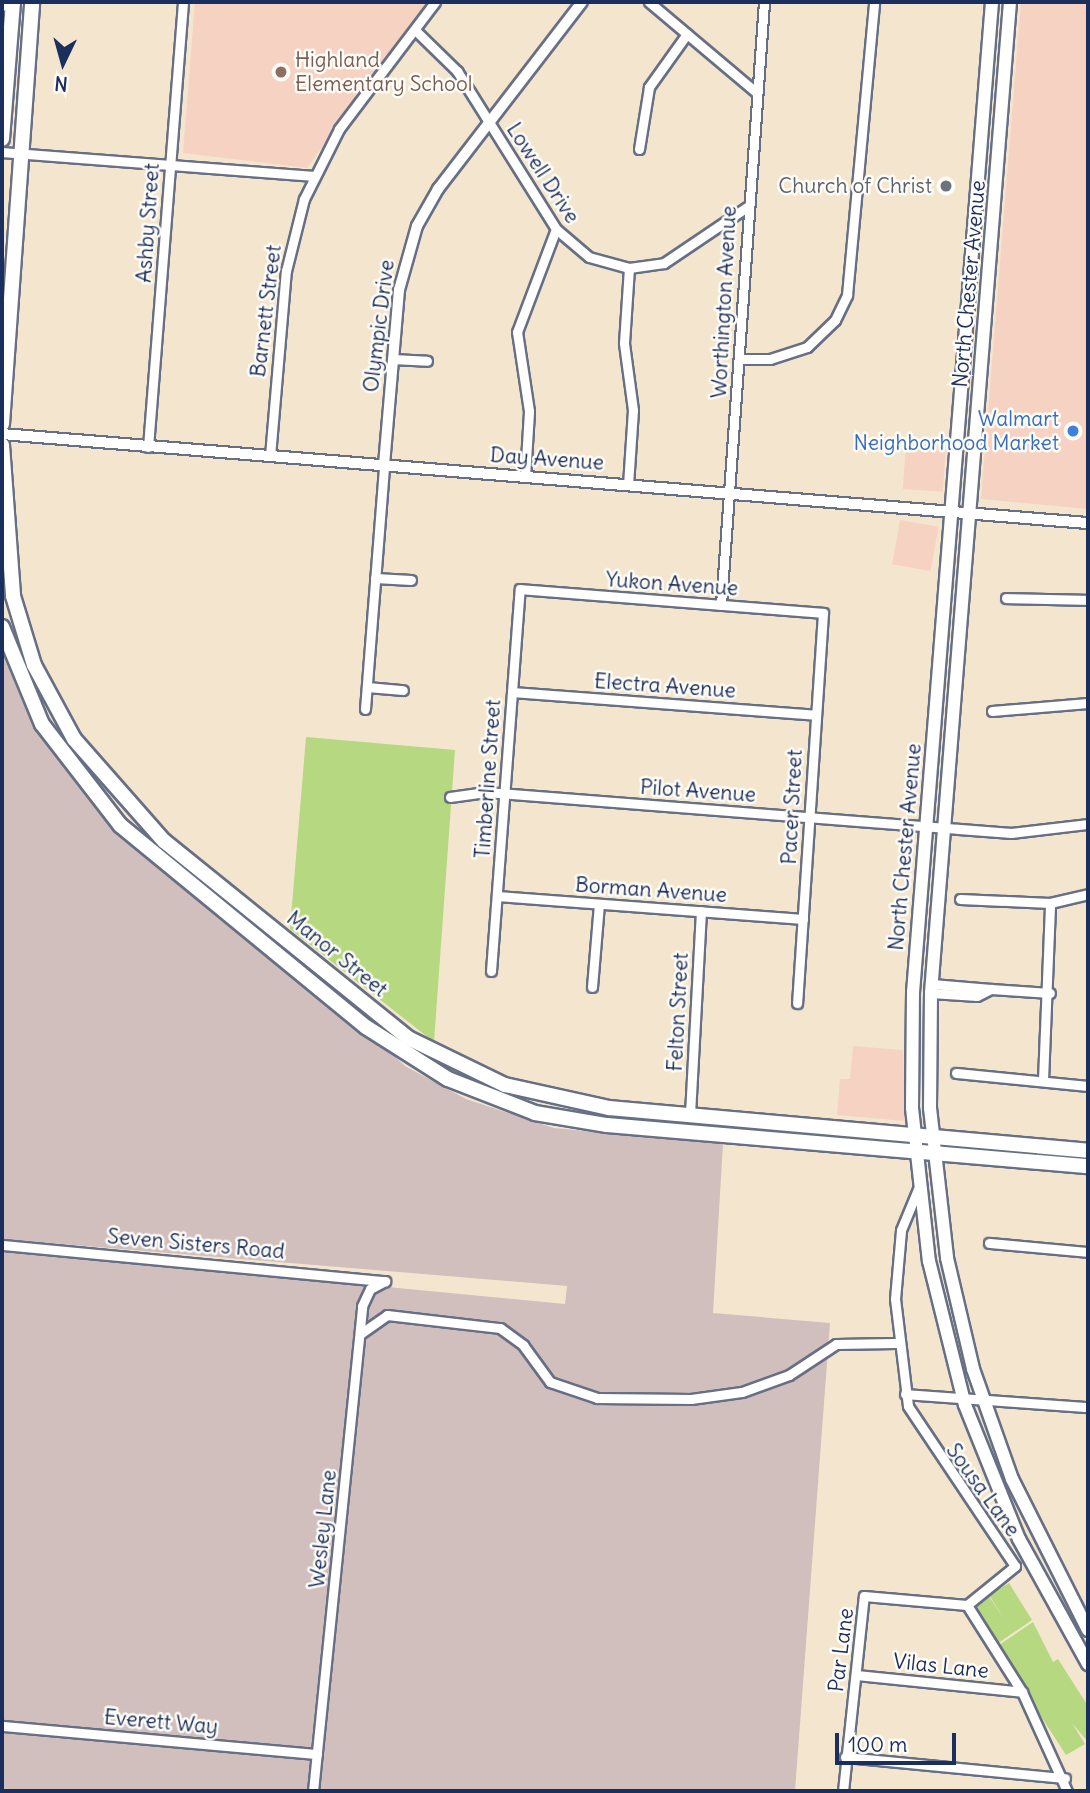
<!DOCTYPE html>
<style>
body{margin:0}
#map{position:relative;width:1090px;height:1793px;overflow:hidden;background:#f4e6ce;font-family:Delius,sans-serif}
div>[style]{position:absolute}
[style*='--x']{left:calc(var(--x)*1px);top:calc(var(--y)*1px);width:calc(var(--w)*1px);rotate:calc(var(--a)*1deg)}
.built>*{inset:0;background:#f5d2c2;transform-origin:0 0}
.industrial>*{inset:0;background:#d1bfbd}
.green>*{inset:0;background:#b6d881}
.roads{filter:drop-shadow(2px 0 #676f85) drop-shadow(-2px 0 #676f85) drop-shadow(0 2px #676f85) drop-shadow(0 -2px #676f85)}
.minor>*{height:9px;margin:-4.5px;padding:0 4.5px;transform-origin:4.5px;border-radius:4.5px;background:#fff}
.tertiary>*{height:10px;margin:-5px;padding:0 5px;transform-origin:5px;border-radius:5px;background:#fff}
.secondary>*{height:12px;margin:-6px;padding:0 6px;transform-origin:6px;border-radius:6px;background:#fff}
.primary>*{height:14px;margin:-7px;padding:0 7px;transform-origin:7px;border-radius:7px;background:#fff}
.dots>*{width:19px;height:19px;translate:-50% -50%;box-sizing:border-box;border:4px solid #fdfcf7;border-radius:50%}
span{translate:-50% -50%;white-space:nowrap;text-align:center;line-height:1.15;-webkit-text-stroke:5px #fdfcf7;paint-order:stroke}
.education-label{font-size:21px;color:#785e54}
.left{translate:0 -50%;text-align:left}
.street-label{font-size:21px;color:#1b2f5e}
.worship-label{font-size:21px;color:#5b616d}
.right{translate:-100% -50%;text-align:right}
.shop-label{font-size:21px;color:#366cbe}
.frame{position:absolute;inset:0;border:4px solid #1b2f5e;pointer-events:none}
.north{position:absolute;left:28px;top:28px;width:70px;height:70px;-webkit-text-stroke:5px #fdfcf7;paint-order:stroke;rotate:185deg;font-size:19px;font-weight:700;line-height:28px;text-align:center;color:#1b2f5e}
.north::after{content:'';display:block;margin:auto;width:24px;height:32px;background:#1b2f5e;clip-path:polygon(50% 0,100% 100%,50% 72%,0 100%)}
.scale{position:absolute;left:835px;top:1733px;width:121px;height:32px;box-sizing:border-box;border:4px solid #1b2f5e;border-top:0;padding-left:9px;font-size:21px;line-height:24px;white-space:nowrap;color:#1b2f5e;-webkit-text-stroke:5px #fdfcf7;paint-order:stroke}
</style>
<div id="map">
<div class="built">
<i style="clip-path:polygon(195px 2px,427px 2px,307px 168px,183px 153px)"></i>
<i style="clip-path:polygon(1021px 2px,1088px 4px,1088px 509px,981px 499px)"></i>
<i style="left:906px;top:444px;width:40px;height:45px;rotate:4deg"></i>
<i style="left:900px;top:520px;width:39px;height:45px;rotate:10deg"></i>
<i style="clip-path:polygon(853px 1046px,903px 1050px,905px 1121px,837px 1115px,840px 1079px,850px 1079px)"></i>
</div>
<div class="industrial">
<i style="clip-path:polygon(2px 649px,30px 717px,118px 828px,256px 928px,405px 1066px,466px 1099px,554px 1128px,723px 1144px,713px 1313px,830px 1323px,795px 1791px,2px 1791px,2px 1250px,565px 1304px,567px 1286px,2px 1239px)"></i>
</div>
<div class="green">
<i style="clip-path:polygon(306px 737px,455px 750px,434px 1042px,290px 929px)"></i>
<i style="clip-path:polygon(1009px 1583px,1032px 1620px,994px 1646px,970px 1606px,988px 1595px,1005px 1620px,989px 1595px)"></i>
<i style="clip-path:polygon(1033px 1622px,1053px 1662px,1058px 1659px,1088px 1706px,1088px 1742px,1072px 1723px,1085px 1744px,1066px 1755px,996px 1647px)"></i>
</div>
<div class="roads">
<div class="minor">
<i style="--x:649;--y:2;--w:140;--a:40.1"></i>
<i style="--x:2;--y:6;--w:4;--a:-90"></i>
<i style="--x:415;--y:30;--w:59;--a:44.3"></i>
<i style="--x:457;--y:71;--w:186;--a:57.9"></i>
<i style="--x:556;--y:229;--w:43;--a:40.3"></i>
<i style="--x:589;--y:257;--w:41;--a:15.4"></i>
<i style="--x:629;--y:268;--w:35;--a:-8"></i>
<i style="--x:664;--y:263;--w:100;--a:-34"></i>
<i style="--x:639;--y:149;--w:63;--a:-80.8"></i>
<i style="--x:649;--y:87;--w:65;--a:-54.4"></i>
<i style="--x:2;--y:152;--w:312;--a:4.4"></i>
<i style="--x:392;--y:359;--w:35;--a:3"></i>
<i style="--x:739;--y:359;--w:31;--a:0"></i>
<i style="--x:770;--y:359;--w:39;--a:-18"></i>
<i style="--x:807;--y:347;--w:39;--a:-44"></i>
<i style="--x:835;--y:320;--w:28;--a:-64"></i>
<i style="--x:847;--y:295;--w:294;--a:-84.7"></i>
<i style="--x:148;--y:447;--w:446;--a:-85.5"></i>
<i style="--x:270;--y:456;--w:186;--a:-85.1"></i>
<i style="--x:286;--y:271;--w:74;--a:-76"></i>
<i style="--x:304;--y:199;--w:78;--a:-63.4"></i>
<i style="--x:339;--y:129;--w:159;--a:-52.9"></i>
<i style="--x:525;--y:477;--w:66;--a:-86.5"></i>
<i style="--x:529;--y:411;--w:80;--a:-98.6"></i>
<i style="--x:517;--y:332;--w:110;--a:-69.3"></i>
<i style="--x:628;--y:485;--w:75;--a:-86.2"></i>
<i style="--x:633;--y:410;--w:68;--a:-97.7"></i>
<i style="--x:624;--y:343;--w:75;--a:-86.2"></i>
<i style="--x:375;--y:578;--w:36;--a:3"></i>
<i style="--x:1006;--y:598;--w:82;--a:1.4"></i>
<i style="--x:721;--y:605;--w:605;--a:-85.92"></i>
<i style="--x:367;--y:687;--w:36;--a:5"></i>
<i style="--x:512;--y:692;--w:304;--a:4.3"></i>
<i style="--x:365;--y:709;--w:245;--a:-85.5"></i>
<i style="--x:992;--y:711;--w:96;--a:-4.8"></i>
<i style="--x:450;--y:797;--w:36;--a:-8"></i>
<i style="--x:486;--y:792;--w:527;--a:4.47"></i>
<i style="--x:1011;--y:833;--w:78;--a:-6.7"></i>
<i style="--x:497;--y:896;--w:307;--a:4.3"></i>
<i style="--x:960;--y:899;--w:90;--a:2.5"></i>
<i style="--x:1050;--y:903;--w:39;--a:-13"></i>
<i style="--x:491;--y:971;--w:383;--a:-85.7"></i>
<i style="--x:520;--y:589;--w:304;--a:4.5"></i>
<i style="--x:823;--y:613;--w:391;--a:93.8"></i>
<i style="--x:592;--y:987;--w:83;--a:-85.2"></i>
<i style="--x:991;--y:989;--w:59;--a:3.9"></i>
<i style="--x:931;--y:993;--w:46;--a:3.7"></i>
<i style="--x:977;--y:996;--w:16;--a:-27"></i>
<i style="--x:991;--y:989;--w:59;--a:-175.2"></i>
<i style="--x:956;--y:1073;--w:133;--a:5.6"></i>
<i style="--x:1043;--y:1080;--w:177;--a:-87.7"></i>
<i style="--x:690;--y:1114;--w:203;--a:-86.9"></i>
<i style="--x:989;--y:1243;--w:99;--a:5.2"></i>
<i style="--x:2;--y:1245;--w:385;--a:5.4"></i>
<i style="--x:360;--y:1334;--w:33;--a:-35"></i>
<i style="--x:387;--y:1315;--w:114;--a:6.6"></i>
<i style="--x:500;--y:1328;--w:29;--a:36"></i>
<i style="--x:523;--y:1345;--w:46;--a:53.9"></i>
<i style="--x:550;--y:1382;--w:50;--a:18.8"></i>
<i style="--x:597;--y:1398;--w:94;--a:0.6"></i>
<i style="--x:691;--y:1399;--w:51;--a:-7.8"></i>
<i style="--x:742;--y:1392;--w:50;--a:-19.9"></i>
<i style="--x:789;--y:1375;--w:56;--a:-33.4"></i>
<i style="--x:836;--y:1344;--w:60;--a:-1"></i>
<i style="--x:905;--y:1394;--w:183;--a:4.1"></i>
<i style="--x:967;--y:1605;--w:103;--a:57.7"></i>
<i style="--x:1022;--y:1692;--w:109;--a:65.6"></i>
<i style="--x:856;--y:1675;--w:167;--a:5.8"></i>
<i style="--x:2;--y:1726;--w:316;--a:5.1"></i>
<i style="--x:845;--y:1757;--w:221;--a:5.5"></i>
<i style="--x:313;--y:1791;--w:487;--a:-84.2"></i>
<i style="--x:362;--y:1306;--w:19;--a:-65"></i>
<i style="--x:370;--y:1289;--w:17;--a:-28"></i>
<i style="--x:843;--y:1791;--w:196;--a:-83.9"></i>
<i style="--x:864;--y:1596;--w:103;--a:5"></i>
<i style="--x:967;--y:1605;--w:62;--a:-39.1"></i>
<i style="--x:1015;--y:1566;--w:192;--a:-123.8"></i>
<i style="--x:908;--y:1406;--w:108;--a:-96.9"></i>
<i style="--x:895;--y:1299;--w:69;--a:-85"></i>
<i style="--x:901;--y:1230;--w:44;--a:-67.5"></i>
</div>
<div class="tertiary">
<i style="--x:2;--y:434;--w:1090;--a:4.69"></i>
<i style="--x:384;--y:465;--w:176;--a:-85.1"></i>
<i style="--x:399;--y:290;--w:66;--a:-74.3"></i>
<i style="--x:417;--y:226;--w:43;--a:-60.4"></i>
<i style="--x:438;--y:189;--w:236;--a:-52.4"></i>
</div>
<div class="secondary">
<i style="--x:992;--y:2;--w:993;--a:94.56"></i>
<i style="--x:913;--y:992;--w:116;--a:90.5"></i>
<i style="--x:912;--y:1108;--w:154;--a:83.7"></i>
<i style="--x:929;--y:1261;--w:148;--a:76"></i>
<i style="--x:965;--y:1405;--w:144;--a:68.1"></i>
<i style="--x:1019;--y:1539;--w:143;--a:61.1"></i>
<i style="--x:1010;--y:2;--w:994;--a:94.56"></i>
<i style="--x:931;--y:993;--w:115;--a:90.5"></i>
<i style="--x:930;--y:1108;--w:151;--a:83.5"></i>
<i style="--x:947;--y:1258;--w:114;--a:76.8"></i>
<i style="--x:973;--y:1369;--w:117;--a:70.5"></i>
<i style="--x:1012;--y:1479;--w:169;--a:63.3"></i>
</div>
<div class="primary">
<i style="--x:2;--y:139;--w:137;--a:-85.4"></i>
<i style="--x:2;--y:424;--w:423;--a:-85.9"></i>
<i style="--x:2;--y:445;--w:151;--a:85.8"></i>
<i style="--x:13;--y:596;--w:72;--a:73.1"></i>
<i style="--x:34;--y:665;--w:84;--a:61.6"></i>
<i style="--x:74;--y:739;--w:136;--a:48.6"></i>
<i style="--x:164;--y:841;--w:314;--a:38.9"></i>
<i style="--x:408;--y:1038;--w:108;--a:25.9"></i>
<i style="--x:505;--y:1085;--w:107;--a:12.5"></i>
<i style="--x:609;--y:1108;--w:481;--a:5.1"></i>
<i style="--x:2;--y:627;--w:105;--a:67.6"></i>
<i style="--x:42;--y:724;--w:128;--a:52.3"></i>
<i style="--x:120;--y:825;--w:318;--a:39.4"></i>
<i style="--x:366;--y:1027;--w:97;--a:32.4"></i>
<i style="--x:448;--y:1079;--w:93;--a:21.3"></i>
<i style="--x:535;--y:1113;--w:73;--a:9.5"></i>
<i style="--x:607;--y:1125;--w:483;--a:4.9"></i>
</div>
</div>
<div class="dots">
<i style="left:281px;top:72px;background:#8d6e63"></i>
<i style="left:946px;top:186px;background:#6b7280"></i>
<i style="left:1073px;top:431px;background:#3f7fe0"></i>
</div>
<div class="education-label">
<span class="left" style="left:295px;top:72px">Highland<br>Elementary School</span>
</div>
<div class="street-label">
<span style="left:543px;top:173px;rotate:57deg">Lowell Drive</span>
<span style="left:148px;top:223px;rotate:-86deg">Ashby Street</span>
<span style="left:969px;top:284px;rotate:-85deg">North Chester Avenue</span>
<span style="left:724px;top:302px;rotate:-87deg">Worthington Avenue</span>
<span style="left:266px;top:311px;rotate:-83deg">Barnett Street</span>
<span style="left:379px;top:326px;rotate:-83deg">Olympic Drive</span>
<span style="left:547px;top:459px;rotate:4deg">Day Avenue</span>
<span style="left:672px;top:584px;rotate:4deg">Yukon Avenue</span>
<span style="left:665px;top:686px;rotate:4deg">Electra Avenue</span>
<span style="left:488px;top:779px;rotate:-86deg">Timberline Street</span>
<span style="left:698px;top:791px;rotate:4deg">Pilot Avenue</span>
<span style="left:792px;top:807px;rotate:-87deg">Pacer Street</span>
<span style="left:905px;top:847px;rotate:-85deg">North Chester Avenue</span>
<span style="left:651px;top:890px;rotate:4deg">Borman Avenue</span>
<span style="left:337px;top:954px;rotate:39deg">Manor Street</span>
<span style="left:678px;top:1012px;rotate:-87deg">Felton Street</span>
<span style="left:196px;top:1244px;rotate:5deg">Seven Sisters Road</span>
<span style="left:983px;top:1490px;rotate:54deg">Sousa Lane</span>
<span style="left:323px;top:1529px;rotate:-84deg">Wesley Lane</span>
<span style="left:841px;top:1650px;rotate:-83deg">Par Lane</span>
<span style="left:941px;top:1666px;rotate:6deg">Vilas Lane</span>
<span style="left:161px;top:1722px;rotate:5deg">Everett Way</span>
</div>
<div class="worship-label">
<span class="right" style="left:932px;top:186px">Church of Christ</span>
</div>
<div class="shop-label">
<span class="right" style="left:1059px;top:431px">Walmart<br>Neighborhood Market</span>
</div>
<div class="frame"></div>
<div class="north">N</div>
<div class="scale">100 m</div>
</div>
